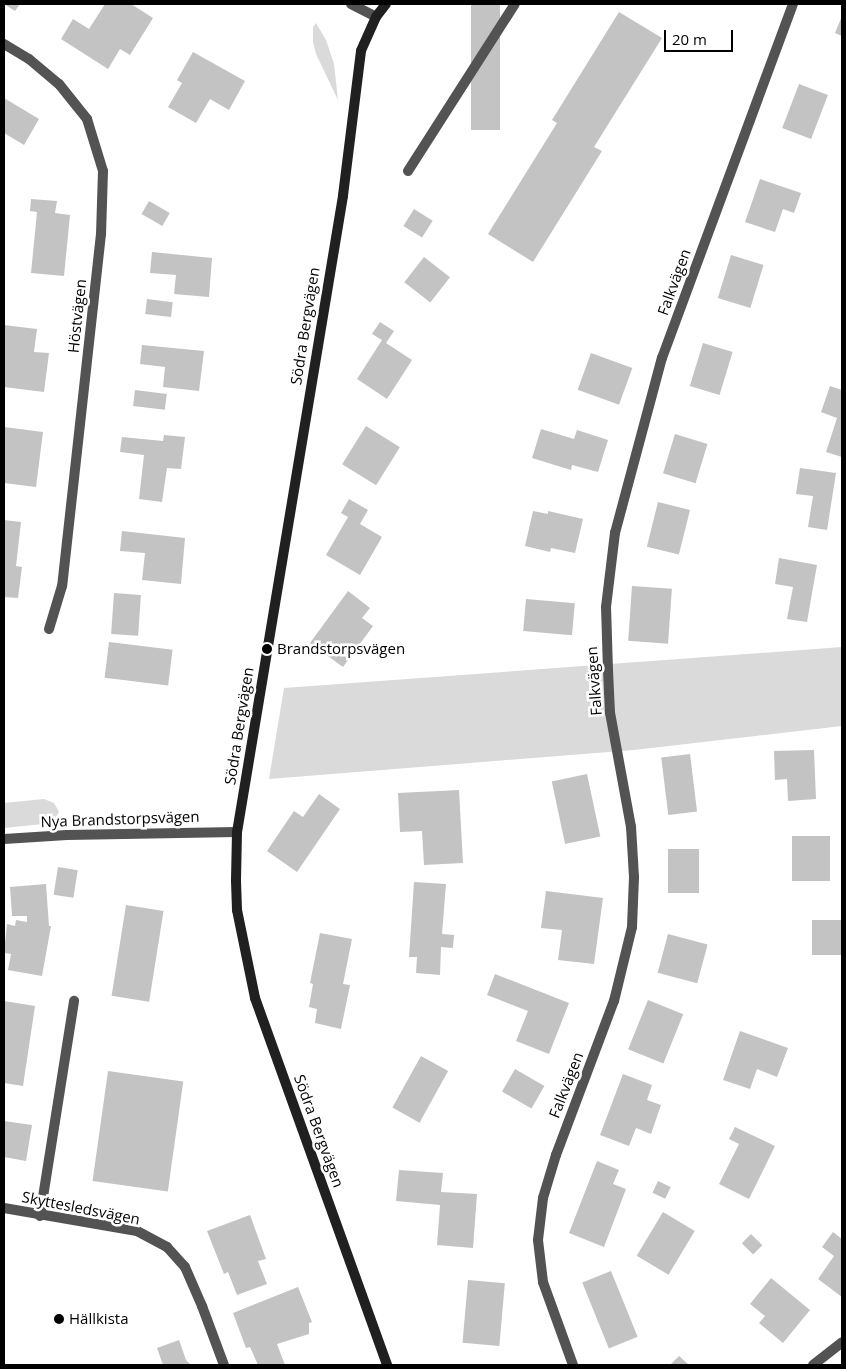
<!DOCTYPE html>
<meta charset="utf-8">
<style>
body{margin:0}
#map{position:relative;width:846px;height:1369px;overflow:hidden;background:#fff;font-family:"Open Sans",sans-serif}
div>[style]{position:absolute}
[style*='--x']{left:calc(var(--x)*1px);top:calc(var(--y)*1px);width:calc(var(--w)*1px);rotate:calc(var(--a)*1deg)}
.green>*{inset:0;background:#dadada}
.building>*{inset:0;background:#c3c3c3;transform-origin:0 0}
.lane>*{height:10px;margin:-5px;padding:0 5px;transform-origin:5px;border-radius:5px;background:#535353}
.street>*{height:10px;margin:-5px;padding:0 5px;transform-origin:5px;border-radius:5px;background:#535353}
.secondary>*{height:10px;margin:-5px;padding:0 5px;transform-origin:5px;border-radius:5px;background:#202020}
.dots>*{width:14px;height:14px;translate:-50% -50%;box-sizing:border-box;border:2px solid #fff;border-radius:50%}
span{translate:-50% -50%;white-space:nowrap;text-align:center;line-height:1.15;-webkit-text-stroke:5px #fff;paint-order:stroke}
.street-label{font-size:15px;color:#000}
.poi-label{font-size:15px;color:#000}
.left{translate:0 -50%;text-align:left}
.frame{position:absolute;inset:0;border:5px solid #000;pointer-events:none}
.scale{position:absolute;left:664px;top:30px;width:69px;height:22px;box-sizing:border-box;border:2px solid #000;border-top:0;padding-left:6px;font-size:15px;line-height:18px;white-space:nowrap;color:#000;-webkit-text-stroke:4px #fff;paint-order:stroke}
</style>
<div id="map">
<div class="green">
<i style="clip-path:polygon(316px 23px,326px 40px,334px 64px,338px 100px,316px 54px,313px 42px,313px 27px)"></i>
<i style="clip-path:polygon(842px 647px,842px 726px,634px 750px,269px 779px,284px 688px)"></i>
<i style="clip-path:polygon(44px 799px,54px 803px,59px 812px,52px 823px,4px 828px,4px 803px)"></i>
</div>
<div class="building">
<i style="clip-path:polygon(4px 4px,20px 4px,15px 11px)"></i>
<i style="clip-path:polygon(105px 4px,131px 4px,153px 18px,130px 55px,120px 49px,108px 69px,61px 39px,73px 19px,89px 29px)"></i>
<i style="left:471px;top:4px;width:29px;height:126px"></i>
<i style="clip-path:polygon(619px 12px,662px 38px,594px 147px,602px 151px,533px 262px,488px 234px,557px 123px,552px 120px)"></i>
<i style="clip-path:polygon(842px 16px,842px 36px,835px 33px)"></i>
<i style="clip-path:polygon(193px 52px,245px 81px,229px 110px,210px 99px,196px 123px,168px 107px,182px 83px,177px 80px)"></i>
<i style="left:799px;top:84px;width:31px;height:47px;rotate:21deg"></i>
<i style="clip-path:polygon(4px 98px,39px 119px,24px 145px,4px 133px)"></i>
<i style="clip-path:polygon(760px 179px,801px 193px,794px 213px,783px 209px,775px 232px,745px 222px)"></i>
<i style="clip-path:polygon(31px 199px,57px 201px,55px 213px,70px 215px,64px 276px,31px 273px,37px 212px,30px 211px)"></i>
<i style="left:149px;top:201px;width:24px;height:15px;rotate:30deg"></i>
<i style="left:414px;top:209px;width:22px;height:20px;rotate:32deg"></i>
<i style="clip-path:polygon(152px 252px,212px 258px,209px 297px,174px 294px,176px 275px,150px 273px)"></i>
<i style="left:731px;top:255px;width:34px;height:45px;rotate:17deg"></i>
<i style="left:424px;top:257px;width:33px;height:32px;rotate:38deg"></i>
<i style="left:147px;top:299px;width:26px;height:15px;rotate:7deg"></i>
<i style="clip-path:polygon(380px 322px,394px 331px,386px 343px,412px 360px,387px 399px,357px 379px,382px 340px,372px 334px)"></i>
<i style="clip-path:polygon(4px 325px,37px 329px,34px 352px,49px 353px,44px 392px,4px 387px)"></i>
<i style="left:703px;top:343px;width:31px;height:45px;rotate:17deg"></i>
<i style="clip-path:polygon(142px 345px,204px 351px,199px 391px,163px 387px,165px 367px,140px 364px)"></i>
<i style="left:591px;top:353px;width:44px;height:39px;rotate:20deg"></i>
<i style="clip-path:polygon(830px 386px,842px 390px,842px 457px,826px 452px,837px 418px,821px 412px)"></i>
<i style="left:135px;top:390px;width:32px;height:16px;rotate:7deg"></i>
<i style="left:366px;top:426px;width:40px;height:45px;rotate:32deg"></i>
<i style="clip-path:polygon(4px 427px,43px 432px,36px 487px,4px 483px)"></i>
<i style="clip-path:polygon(541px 429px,574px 439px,577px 430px,608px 440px,598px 472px,572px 465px,571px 470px,532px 458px)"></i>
<i style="left:675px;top:434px;width:34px;height:41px;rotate:17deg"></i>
<i style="clip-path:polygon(164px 435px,185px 437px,181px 469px,167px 468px,162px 502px,139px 499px,144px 455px,120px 452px,122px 437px,163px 441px)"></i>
<i style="clip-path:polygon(800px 468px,836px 473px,827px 530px,808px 527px,813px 496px,796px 494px)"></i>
<i style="clip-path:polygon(349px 499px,368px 510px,360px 524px,382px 537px,360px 575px,326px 555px,348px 517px,341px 513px)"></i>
<i style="left:658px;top:502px;width:33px;height:46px;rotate:14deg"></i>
<i style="clip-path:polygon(533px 511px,548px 514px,548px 511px,583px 519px,575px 553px,551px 548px,550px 552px,525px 546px)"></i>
<i style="clip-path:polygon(4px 520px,21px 522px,16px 566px,22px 567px,18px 598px,4px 597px)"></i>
<i style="clip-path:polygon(122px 531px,185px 538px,181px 584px,142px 580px,145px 553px,120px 551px)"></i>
<i style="clip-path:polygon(779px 558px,817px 565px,807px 622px,787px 619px,793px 587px,775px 584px)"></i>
<i style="left:632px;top:586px;width:40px;height:55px;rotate:4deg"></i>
<i style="clip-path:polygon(348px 591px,370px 608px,362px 618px,373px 626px,343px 667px,310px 643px)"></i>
<i style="left:114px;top:593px;width:27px;height:41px;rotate:4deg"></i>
<i style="left:526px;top:599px;width:49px;height:32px;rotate:5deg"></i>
<i style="left:109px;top:642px;width:64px;height:36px;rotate:7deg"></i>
<i style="clip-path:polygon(814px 750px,816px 799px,788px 801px,787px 779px,775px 780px,774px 751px)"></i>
<i style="left:690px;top:754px;width:58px;height:29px;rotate:83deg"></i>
<i style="left:587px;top:774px;width:64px;height:36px;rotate:78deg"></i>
<i style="clip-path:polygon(459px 790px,463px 863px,424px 865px,422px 831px,400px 832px,398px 793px)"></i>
<i style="clip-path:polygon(319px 794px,340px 809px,297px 872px,267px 851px,294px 811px,303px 817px)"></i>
<i style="left:792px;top:836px;width:38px;height:45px"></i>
<i style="left:668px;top:849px;width:31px;height:44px"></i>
<i style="left:58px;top:867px;width:20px;height:28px;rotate:9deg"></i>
<i style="clip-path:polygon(414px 882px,446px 884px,442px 934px,454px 935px,453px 948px,441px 947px,440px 975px,416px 973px,417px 957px,409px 957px)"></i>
<i style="clip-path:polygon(46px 884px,49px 926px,51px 926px,42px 976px,8px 970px,11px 954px,4px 953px,7px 924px,15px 926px,16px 920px,27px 922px,27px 916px,12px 916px,10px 887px)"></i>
<i style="clip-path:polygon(546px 891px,603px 898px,594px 964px,558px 960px,562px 930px,541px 928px)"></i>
<i style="left:126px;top:905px;width:38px;height:92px;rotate:9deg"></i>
<i style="left:812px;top:920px;width:30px;height:35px"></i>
<i style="clip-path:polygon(320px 933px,352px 939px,343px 984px,350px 985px,341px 1029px,315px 1023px,317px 1009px,309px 1007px,313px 984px,310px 983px)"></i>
<i style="left:668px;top:934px;width:41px;height:40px;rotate:15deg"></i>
<i style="clip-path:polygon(495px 974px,569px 1003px,549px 1054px,516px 1041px,528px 1011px,487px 995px)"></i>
<i style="left:648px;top:1000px;width:38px;height:53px;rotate:22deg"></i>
<i style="clip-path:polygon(4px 1001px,35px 1006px,23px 1086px,4px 1083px)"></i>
<i style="clip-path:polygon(740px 1031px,788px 1048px,777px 1077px,757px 1069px,750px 1089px,723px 1080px)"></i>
<i style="left:421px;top:1056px;width:31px;height:59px;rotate:29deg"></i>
<i style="left:515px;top:1069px;width:34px;height:26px;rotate:30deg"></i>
<i style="left:108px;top:1071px;width:76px;height:111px;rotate:8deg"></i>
<i style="clip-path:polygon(623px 1074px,652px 1085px,647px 1100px,661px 1105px,651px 1134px,636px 1128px,629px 1146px,600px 1135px)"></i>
<i style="clip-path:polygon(4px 1121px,32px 1125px,26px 1161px,4px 1157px)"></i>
<i style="clip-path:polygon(735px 1127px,775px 1146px,749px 1199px,719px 1184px,739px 1144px,729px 1139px)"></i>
<i style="clip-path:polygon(597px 1161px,619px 1170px,613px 1184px,626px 1189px,604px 1247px,569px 1233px)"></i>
<i style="clip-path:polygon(399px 1170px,443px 1173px,441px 1192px,477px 1194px,473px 1248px,437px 1245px,440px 1205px,396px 1201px)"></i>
<i style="left:658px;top:1181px;width:14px;height:13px;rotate:25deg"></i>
<i style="left:663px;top:1212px;width:37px;height:51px;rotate:31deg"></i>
<i style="clip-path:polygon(250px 1215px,266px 1259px,258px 1261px,267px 1284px,237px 1295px,228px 1272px,224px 1274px,207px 1231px)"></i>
<i style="clip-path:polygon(833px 1232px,842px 1239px,842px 1297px,818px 1279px,834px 1256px,822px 1247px)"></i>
<i style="left:751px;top:1234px;width:16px;height:13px;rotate:45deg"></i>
<i style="left:611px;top:1271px;width:71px;height:31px;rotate:68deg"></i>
<i style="clip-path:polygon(771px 1278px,810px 1310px,783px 1343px,759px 1323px,765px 1316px,750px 1304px)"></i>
<i style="left:468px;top:1280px;width:37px;height:63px;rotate:5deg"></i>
<i style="clip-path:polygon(298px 1287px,312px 1322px,309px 1323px,309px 1334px,277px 1344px,285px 1365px,258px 1365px,250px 1347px,246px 1348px,233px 1313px)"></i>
<i style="clip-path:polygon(179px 1340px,186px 1360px,191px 1365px,163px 1365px,157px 1348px)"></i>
<i style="clip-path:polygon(679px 1356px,689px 1365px,670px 1365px)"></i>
</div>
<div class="lane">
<i style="--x:408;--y:171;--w:198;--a:-57.4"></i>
</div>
<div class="street">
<i style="--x:351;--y:4;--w:28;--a:27"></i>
<i style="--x:4;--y:44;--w:29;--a:31"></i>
<i style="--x:29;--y:59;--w:39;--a:40"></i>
<i style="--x:59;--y:84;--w:45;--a:51.3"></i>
<i style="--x:87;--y:119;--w:54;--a:72.9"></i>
<i style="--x:103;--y:171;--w:63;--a:91.8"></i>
<i style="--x:101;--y:234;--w:354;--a:96.3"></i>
<i style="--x:62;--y:586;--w:45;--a:106.8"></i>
<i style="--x:4;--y:839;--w:63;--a:-3.6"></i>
<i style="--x:67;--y:835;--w:170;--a:-1"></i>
<i style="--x:4;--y:1208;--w:135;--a:9.8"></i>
<i style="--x:137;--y:1231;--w:34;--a:28"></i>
<i style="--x:167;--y:1247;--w:27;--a:48"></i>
<i style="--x:185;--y:1267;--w:43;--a:66.4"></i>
<i style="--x:202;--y:1306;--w:63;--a:69.6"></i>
<i style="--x:40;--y:1216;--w:218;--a:-81"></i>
<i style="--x:573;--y:1365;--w:88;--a:-109.9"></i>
<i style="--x:543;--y:1282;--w:42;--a:-96.8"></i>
<i style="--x:538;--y:1240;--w:42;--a:-83.2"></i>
<i style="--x:543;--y:1198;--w:45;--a:-73.2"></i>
<i style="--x:556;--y:1155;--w:165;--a:-69.4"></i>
<i style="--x:614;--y:1001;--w:76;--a:-76.3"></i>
<i style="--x:632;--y:927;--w:50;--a:-87.7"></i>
<i style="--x:634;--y:877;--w:50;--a:-93.4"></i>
<i style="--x:631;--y:827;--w:116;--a:-100.4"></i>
<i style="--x:610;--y:713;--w:43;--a:-92.7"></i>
<i style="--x:608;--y:670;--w:63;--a:-91.8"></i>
<i style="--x:606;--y:607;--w:75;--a:-83.1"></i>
<i style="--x:615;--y:533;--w:181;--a:-75"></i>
<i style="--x:662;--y:358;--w:377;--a:-69.7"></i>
<i style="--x:813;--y:1365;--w:37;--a:-38"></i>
</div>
<div class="secondary">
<i style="--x:386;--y:4;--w:16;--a:128"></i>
<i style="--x:376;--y:17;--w:37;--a:114"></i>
<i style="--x:361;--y:51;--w:146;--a:97.1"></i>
<i style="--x:343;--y:196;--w:645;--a:99.46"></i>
<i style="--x:237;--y:832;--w:49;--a:91.2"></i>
<i style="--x:236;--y:881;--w:29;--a:88"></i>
<i style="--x:237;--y:910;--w:90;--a:78.4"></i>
<i style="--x:255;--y:998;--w:390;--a:70.2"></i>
</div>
<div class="dots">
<i style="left:267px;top:649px;background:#000"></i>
<i style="left:59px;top:1319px;background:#000"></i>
</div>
<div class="street-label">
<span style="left:674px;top:282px;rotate:-70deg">Falkvägen</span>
<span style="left:77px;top:316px;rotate:-84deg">Höstvägen</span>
<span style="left:305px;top:326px;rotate:-81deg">Södra Bergvägen</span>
<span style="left:594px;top:681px;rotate:-94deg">Falkvägen</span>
<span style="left:239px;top:726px;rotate:-81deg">Södra Bergvägen</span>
<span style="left:120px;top:819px;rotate:-2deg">Nya Brandstorpsvägen</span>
<span style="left:566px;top:1085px;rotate:-69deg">Falkvägen</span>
<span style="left:319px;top:1131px;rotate:70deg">Södra Bergvägen</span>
<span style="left:81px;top:1208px;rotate:11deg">Skyttesledsvägen</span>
</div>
<div class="poi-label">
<span class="left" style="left:277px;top:649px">Brandstorpsvägen</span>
<span class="left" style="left:69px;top:1319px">Hällkista</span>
</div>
<div class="frame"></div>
<div class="scale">20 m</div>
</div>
